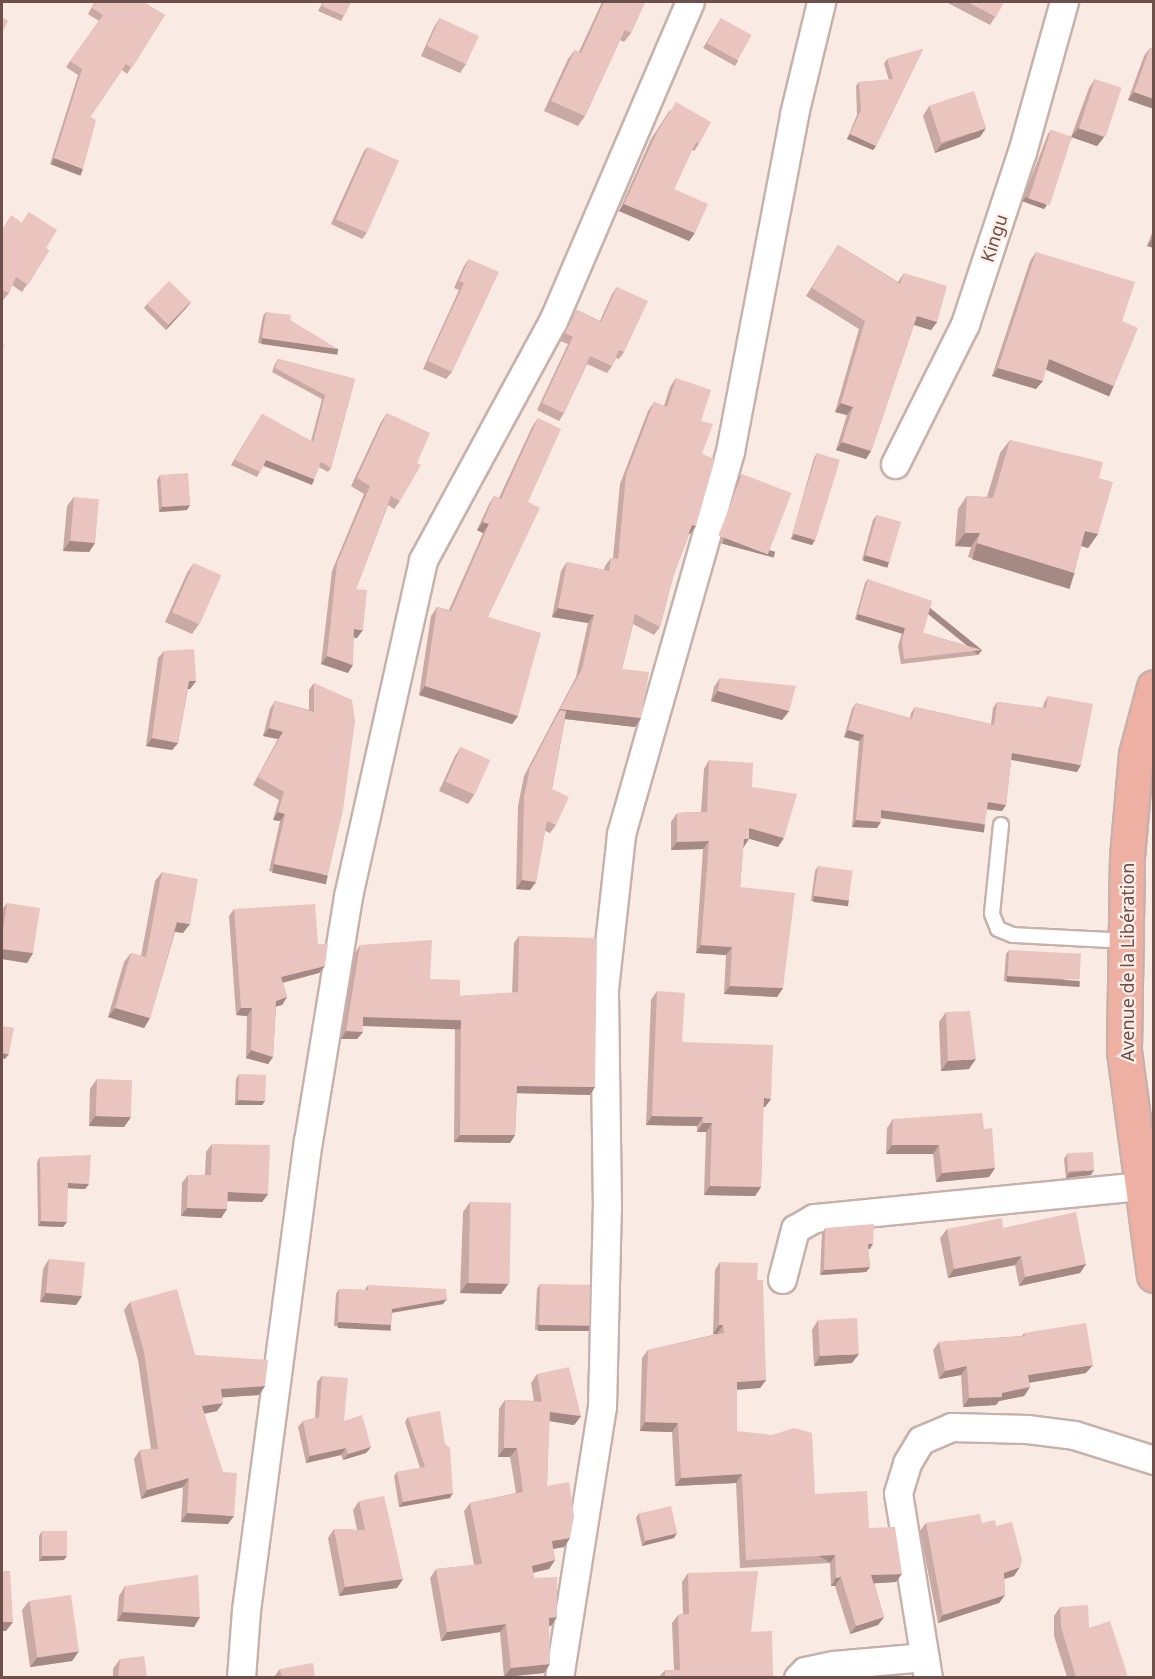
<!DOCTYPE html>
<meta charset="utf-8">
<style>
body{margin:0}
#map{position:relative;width:1155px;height:1679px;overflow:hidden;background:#f9eae3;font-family:"Noto Sans",sans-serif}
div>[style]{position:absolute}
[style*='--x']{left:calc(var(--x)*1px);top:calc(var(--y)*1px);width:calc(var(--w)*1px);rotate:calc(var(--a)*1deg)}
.roads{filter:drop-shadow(2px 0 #c7b1ab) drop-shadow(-2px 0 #c7b1ab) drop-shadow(0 2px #c7b1ab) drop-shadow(0 -2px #c7b1ab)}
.service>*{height:14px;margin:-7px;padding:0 7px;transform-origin:7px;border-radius:7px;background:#fff}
.minor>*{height:27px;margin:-13.5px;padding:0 13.5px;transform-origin:13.5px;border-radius:13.5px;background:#fff}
.trunk>*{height:33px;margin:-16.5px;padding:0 16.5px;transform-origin:16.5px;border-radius:16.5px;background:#edb0a2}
.wall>*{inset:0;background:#c9a9a3}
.shaded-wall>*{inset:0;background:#a48985;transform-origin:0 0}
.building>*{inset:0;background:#eac4be;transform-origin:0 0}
span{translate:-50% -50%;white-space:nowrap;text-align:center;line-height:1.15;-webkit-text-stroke:4.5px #fcefe8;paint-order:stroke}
.street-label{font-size:18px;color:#6d4f4c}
.frame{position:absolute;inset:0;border:3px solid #6d4f4c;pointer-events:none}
</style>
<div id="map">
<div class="roads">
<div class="service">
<i style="--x:1001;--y:825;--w:89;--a:95.8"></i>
<i style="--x:992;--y:914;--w:16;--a:68"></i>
<i style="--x:998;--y:929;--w:16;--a:22"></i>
<i style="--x:1013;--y:935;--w:113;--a:3"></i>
</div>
<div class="minor">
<i style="--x:895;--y:464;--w:157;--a:-63.4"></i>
<i style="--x:965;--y:324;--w:181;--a:-71.7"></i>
<i style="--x:1022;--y:152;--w:156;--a:-74.4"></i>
<i style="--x:782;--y:1279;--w:52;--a:-75.4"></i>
<i style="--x:795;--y:1229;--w:22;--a:-30"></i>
<i style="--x:814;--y:1218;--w:329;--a:-5.6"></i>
<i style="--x:241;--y:1678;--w:68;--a:-85.8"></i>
<i style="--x:246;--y:1610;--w:473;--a:-82.5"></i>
<i style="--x:308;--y:1141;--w:248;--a:-80.7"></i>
<i style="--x:348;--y:896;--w:344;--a:-77.4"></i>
<i style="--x:423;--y:560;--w:272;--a:-61.5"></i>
<i style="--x:553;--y:321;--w:347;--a:-66.8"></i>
<i style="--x:559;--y:1678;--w:274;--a:-81"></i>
<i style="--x:602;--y:1407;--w:199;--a:-88.6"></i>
<i style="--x:607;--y:1208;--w:219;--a:-90.8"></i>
<i style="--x:604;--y:989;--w:156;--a:-83.7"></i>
<i style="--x:621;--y:834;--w:398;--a:-74.1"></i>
<i style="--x:730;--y:451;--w:343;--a:-79.2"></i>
<i style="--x:794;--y:114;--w:115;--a:-76.4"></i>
<i style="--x:798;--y:1678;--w:10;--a:-45"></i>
<i style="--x:805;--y:1671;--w:30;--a:-12"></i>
<i style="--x:834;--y:1665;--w:91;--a:-5"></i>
<i style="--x:928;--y:1678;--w:187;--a:-99.2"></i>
<i style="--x:898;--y:1493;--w:31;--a:-73"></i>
<i style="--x:907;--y:1463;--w:27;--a:-59"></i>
<i style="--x:921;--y:1440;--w:33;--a:-23"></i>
<i style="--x:951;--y:1427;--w:76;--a:1.5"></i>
<i style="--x:1027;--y:1429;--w:47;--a:7.3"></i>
<i style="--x:1074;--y:1435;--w:84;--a:17.4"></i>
</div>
<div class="trunk">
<i style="--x:1154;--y:687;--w:69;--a:105"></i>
<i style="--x:1136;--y:754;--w:103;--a:95"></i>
<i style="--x:1127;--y:857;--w:194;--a:90.9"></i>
<i style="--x:1124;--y:1051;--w:226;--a:82.4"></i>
</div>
</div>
<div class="wall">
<i style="clip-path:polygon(95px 2px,143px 2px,165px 15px,127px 74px,122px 70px,90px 117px,79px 175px,50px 164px,78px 75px,66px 67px,99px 21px,88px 14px)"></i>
<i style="clip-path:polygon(323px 2px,351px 2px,341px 21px,318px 11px)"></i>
<i style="clip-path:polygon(602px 2px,645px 2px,631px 33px,624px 42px,620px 40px,585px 116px,578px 126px,544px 111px,568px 59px,575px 50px,579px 52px)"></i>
<i style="clip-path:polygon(946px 2px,1004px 2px,990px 25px)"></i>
<i style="clip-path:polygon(440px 18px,466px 64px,460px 73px,421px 56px,434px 27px)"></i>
<i style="clip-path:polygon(721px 18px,738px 61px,735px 66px,703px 48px)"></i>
<i style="clip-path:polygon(1150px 48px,1154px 49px,1154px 109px,1128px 100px,1144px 56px)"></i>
<i style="clip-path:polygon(923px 49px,876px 146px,873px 150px,847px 139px,857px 115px,856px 86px,859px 82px,889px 80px,884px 64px,887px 59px)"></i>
<i style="clip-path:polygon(1095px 79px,1104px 137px,1097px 146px,1072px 137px,1044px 209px,1022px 201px,1048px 134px,1051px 130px,1071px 137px,1089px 88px)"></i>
<i style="clip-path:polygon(929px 106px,980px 137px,935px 153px,923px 116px)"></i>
<i style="clip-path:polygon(670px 110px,699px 144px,694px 151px,692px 150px,674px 189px,689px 241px,619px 211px,651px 139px)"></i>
<i style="clip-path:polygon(368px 147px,366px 234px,362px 239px,331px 224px,364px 151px)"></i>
<i style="clip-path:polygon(29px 212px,46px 248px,49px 251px,22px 292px,12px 285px,9px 293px,3px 300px,2px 299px,2px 230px,22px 223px)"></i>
<i style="clip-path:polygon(1154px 228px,1154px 248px,1147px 246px)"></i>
<i style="clip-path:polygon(838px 245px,898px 282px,904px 273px,937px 322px,931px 330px,914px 325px,871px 451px,866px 459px,836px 450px,847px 415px,835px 412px,859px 329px,806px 296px)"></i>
<i style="clip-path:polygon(1036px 252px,1122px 321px,1114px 386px,1108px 395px,1046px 369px,1036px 389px,992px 376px,1030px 261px)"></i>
<i style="clip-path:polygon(469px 259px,452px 372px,446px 379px,423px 369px,459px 290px,454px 288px,464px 266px)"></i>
<i style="clip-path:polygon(617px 287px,624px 352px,619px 359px,616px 358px,612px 366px,607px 373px,587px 364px,564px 413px,559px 421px,537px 410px,568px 344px,560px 341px,572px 318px,577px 310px,600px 321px,612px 294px)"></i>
<i style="clip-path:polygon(191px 302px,187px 307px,166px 330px,144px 308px,147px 304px)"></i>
<i style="clip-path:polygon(266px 312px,290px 320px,335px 354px,258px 343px,263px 316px)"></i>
<i style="clip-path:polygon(278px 359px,355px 379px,331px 468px,328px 472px,319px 467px,314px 479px,311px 484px,263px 466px,257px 477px,231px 465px,262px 414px,311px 441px,322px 399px,272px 372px,275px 364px)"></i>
<i style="clip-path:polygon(676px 378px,701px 421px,702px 454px,696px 526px,690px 534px,689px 534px,673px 577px,660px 627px,654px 635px,633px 624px,622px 669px,641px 718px,635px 727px,565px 719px,552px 789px,556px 825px,550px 833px,545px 831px,536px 882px,530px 890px,516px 889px,518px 806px,524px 776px,576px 677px,588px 623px,552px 617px,561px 571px,567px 562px,604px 570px,605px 566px,611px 558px,613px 558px,620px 484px,648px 411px,654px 402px,664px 406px,670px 387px)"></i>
<i style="clip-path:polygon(387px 413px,400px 501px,394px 509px,388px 505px,356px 589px,357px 638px,354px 637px,348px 673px,321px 664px,332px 571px,364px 494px,351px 486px,381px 422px)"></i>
<i style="clip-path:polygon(538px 418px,528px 502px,488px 617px,518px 716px,512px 724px,419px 695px,431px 616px,437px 607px,449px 610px,483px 533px,477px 530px,489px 504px,494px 496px,499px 498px,532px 427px)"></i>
<i style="clip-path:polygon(1010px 440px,1099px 478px,1098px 534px,1088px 548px,1081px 546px,1074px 573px,1064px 586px,968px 557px,971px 547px,955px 546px,958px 509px,967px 496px,987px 497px,1000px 453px)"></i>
<i style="clip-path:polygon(817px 453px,812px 545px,791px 539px,814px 458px)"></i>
<i style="clip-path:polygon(742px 474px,772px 557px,720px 543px,738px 479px)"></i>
<i style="clip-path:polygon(160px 475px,187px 510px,159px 512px,157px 480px)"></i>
<i style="clip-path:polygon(74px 497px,95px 543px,89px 552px,63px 551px,67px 506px)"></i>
<i style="clip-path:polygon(877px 515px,886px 567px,862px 560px,873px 520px)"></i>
<i style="clip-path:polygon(194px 563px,199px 624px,192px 634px,165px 622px,187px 573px)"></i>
<i style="clip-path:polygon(868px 579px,923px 633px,982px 650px,978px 655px,901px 664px,898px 646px,902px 633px,855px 619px,865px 583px)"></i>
<i style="clip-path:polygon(164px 651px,196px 681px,190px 689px,188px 689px,178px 743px,172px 750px,146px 746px,158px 658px)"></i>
<i style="clip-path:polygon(720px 678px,789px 711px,782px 720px,711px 701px,714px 687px)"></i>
<i style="clip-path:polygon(314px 683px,323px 882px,269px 871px,280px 821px,273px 820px,279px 800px,253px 785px,278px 739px,263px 736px,270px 709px,275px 701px,309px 710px,309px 690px)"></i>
<i style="clip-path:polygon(1048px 696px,1077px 772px,1011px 760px,1006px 805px,1002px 811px,987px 809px,981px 831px,881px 817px,877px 828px,852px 827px,859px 741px,844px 737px,852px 709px,856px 703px,910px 718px,911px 713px,915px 707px,991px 724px,993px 708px,997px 702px,1043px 708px,1044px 703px)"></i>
<i style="clip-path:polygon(461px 747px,474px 795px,468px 804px,439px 791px,455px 756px)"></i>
<i style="clip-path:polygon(709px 760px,752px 787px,778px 847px,749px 838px,743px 848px,740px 887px,783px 988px,777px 997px,724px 994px,726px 955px,696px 953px,703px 849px,671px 850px,671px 822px,677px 813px,701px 812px,704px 769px)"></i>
<i style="clip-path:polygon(818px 866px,849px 900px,846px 905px,811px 901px,815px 871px)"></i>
<i style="clip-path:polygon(162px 872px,183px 933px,175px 932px,150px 1018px,144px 1028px,108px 1017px,124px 962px,131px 953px,141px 956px,155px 881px)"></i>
<i style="clip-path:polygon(7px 903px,33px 953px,27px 963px,2px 959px,2px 910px)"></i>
<i style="clip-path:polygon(234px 909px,318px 944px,325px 966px,319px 973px,283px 983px,287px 997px,282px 1005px,276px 1006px,273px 1057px,268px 1064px,246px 1058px,247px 1016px,236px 1015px,229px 916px)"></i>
<i style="clip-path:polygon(519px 936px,595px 1087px,590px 1095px,517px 1093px,515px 1135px,510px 1143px,454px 1142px,455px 1028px,363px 1025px,363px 1032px,357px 1039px,341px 1039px,355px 953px,360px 945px,430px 979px,460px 996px,512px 993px,514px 943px)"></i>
<i style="clip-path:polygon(1009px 950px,1077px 986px,1004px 981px,1006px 954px)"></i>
<i style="clip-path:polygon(657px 991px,682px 1042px,771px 1099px,765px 1107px,763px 1107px,761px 1187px,755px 1196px,704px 1195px,706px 1132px,697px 1132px,697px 1126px,646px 1125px,651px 1000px)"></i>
<i style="clip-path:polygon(946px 1012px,969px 1069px,941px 1071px,939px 1022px)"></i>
<i style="clip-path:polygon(239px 1074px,265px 1101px,262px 1105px,235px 1105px,236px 1079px)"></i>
<i style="clip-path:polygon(97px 1079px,131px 1117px,124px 1127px,89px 1126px,90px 1089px)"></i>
<i style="clip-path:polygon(893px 1119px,984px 1129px,995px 1168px,989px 1177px,936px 1182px,933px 1154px,886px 1154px,887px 1128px)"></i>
<i style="clip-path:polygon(212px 1144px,268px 1194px,262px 1202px,227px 1201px,227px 1209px,221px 1218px,181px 1216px,182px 1183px,188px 1175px,205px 1175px,206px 1152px)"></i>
<i style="clip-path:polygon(1067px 1154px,1091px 1175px,1066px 1178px,1064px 1159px)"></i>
<i style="clip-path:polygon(40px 1157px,89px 1184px,85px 1189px,68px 1188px,63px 1227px,38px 1226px,37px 1162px)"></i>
<i style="clip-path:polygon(470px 1202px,508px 1284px,501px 1294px,460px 1293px,463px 1212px)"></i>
<i style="clip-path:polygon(825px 1228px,870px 1249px,868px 1249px,870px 1267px,866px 1272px,820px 1275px,822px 1233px)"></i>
<i style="clip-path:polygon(1003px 1228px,1086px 1264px,1080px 1273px,1019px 1286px,1015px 1265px,948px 1278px,940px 1238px,947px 1229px)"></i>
<i style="clip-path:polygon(49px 1259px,82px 1296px,76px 1305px,40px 1302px,43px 1269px)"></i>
<i style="clip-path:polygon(720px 1262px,757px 1280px,766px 1380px,760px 1388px,737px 1390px,737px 1431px,815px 1494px,869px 1528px,896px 1582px,874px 1583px,884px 1617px,878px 1625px,850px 1634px,835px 1586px,831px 1586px,830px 1563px,740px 1568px,736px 1483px,675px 1486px,672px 1432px,640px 1431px,642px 1358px,648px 1350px,717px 1334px,713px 1334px,715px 1270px)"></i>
<i style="clip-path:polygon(540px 1284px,589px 1325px,585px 1330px,535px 1330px,537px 1289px)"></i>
<i style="clip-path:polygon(368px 1285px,443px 1304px,392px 1313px,391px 1325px,387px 1329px,334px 1326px,336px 1294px,339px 1289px,365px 1290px)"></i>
<i style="clip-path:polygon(130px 1302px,195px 1355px,265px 1386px,259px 1395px,223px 1397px,217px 1411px,204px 1414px,228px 1524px,181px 1522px,183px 1487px,141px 1499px,134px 1459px,140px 1450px,151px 1449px,138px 1360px,124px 1310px)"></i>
<i style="clip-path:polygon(818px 1320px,852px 1363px,814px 1366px,812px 1330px)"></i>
<i style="clip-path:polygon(1024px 1333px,1086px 1373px,1029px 1383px,1030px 1387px,1024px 1396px,999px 1401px,996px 1405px,963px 1407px,961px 1375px,939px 1379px,933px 1350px,939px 1342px,1022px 1336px)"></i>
<i style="clip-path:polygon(537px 1374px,581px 1416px,574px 1425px,549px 1421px,547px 1486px,570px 1538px,564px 1547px,553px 1549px,555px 1560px,549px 1569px,533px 1573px,534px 1578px,557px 1617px,551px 1626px,549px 1626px,544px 1673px,504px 1677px,500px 1632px,441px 1641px,430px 1578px,436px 1569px,474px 1565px,464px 1511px,470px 1503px,516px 1493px,510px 1457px,498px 1457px,499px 1409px,505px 1400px,534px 1401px,531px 1383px)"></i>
<i style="clip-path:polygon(322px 1376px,344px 1421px,371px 1447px,366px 1453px,343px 1460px,341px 1455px,306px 1463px,298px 1427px,303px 1421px,315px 1418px,317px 1382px)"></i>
<i style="clip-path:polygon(408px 1417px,450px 1498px,399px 1507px,394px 1476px,397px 1472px,420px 1468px,405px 1422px)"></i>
<i style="clip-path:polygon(359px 1501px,403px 1579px,397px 1588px,339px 1596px,328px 1538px,334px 1529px,357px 1530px,353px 1510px)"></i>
<i style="clip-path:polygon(639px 1513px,674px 1538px,642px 1546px,636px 1518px)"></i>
<i style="clip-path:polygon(926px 1523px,982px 1523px,996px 1526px,1014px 1576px,1004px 1579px,1005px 1595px,999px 1603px,938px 1623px,920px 1531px)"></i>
<i style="clip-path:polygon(42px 1531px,64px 1560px,39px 1561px,39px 1536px)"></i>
<i style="clip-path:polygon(688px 1573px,751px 1632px,773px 1677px,674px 1670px,672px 1623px,678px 1615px,683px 1614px,682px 1582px)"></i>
<i style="clip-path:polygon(125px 1586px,200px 1617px,194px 1627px,117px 1621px,119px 1596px)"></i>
<i style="clip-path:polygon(29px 1601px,79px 1651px,72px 1661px,30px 1667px,22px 1610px)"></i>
<i style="clip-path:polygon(1060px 1607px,1089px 1628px,1128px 1677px,1067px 1677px,1054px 1636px,1054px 1616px)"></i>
<i style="clip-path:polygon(120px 1659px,147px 1677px,113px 1677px,113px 1669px)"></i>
<i style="clip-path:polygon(280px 1669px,315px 1677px,274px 1677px)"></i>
<i style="clip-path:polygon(665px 1670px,665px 1677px,659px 1677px)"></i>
</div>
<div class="shaded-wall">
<i style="clip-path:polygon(1134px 92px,1154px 99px,1154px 109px,1128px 100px)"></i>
<i style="clip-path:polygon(986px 128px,980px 137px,935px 153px,942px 144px)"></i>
<i style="clip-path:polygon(1078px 128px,1104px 137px,1097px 146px,1071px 137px)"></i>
<i style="clip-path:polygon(850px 134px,876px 146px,873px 150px,847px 139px)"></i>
<i style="left:54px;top:158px;width:31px;height:7px;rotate:21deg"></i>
<i style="clip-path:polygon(1026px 197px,1047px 205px,1044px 209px,1022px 201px)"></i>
<i style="clip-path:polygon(624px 204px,695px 233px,689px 241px,619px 211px)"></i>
<i style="clip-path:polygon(1153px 237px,1154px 237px,1154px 248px,1147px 246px)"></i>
<i style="clip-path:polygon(191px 302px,187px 307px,166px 330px,169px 325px)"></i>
<i style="clip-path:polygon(917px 316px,937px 322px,931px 330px,911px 324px)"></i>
<i style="left:262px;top:338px;width:77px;height:6px;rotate:8deg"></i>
<i style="left:1049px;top:359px;width:70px;height:11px;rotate:23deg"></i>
<i style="clip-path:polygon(998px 368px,1043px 381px,1036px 389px,992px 376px)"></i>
<i style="clip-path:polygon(841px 403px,853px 407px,847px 415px,835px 412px)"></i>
<i style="clip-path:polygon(842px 442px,871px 451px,866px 459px,836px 450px)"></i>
<i style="left:266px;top:460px;width:52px;height:6px;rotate:22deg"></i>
<i style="clip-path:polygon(190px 505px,187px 510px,159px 512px,162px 507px)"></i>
<i style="clip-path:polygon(483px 522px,489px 524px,483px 533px,477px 530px)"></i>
<i style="clip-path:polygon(692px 525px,696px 526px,690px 534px,686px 533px)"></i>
<i style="clip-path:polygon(1085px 531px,1098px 534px,1088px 548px,1076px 544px)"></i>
<i style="clip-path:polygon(965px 533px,980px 533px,971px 547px,955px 546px)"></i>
<i style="clip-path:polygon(795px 534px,815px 540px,812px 545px,791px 539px)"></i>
<i style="left:724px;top:538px;width:53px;height:6px;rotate:15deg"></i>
<i style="clip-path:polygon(70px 541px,95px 543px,89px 552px,63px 551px)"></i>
<i style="left:977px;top:543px;width:102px;height:17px;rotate:17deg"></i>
<i style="left:865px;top:555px;width:25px;height:6px;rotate:16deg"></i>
<i style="clip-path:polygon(558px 608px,594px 615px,588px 623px,552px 617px)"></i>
<i style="left:858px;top:614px;width:49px;height:6px;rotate:17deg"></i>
<i style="clip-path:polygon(354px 629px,363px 630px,357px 638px,348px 637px)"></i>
<i style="left:982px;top:650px;width:6px;height:79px;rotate:129deg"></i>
<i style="clip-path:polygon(327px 656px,353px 665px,348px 673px,321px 664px)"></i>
<i style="clip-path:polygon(189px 681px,196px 681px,190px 689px,184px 689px)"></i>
<i style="clip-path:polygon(425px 686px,518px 716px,512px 724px,419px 695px)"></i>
<i style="clip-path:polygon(718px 691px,789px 711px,782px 720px,711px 701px)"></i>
<i style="clip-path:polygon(560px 709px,641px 718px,635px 727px,556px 718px,560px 710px,555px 718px)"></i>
<i style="clip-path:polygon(269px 728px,283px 732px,278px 739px,263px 736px)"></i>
<i style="clip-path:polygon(848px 730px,864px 735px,859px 741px,844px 737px)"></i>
<i style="clip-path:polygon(152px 738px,178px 743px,172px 750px,146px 746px)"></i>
<i style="clip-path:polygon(1012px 753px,1081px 765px,1077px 772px,1008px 759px)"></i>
<i style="clip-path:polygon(988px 802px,1006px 805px,1002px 811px,984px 809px)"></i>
<i style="left:881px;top:810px;width:105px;height:8px;rotate:8deg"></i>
<i style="clip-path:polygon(278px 812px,285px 814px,280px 821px,273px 820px)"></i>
<i style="clip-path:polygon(856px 820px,881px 822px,877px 828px,852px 827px)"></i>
<i style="clip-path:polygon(749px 828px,784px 838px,778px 847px,743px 837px)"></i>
<i style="clip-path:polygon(744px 839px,749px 839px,743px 848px)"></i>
<i style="clip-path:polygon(709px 841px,703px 849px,671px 850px,677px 842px)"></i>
<i style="left:274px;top:864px;width:55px;height:9px;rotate:12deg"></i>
<i style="clip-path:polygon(522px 880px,536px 882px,530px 890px,516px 889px)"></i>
<i style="left:814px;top:896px;width:35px;height:6px;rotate:7deg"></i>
<i style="clip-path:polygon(177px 922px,190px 924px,183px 933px,171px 931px)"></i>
<i style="clip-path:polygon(701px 945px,732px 947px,726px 955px,696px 953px)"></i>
<i style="clip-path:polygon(2px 949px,33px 953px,27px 963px,2px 959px)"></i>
<i style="clip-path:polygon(325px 966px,319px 973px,276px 984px,281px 977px)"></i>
<i style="left:1007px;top:976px;width:73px;height:6px;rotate:4deg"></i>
<i style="clip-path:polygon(730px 986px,783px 988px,777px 997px,724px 994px)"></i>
<i style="clip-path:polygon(287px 997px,282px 1005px,271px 1008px,276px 1001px)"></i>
<i style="clip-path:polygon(115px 1008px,150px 1018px,144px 1028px,108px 1017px)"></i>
<i style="clip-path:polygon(241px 1008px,252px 1008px,247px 1016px,236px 1015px)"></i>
<i style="left:363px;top:1017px;width:98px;height:9px;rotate:2deg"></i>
<i style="clip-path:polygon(346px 1031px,363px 1032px,357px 1039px,341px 1039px)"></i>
<i style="clip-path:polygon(251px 1050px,273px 1057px,268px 1064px,246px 1058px)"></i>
<i style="clip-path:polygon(2px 1053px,9px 1054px,5px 1059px,2px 1058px)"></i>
<i style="clip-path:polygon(976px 1059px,969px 1069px,941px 1071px,948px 1061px)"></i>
<i style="clip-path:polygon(517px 1086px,595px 1087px,590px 1095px,511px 1093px)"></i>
<i style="clip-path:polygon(764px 1098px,771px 1099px,765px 1107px,757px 1107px)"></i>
<i style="clip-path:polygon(239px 1100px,265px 1101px,262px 1105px,235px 1105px)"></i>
<i style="clip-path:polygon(95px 1116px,131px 1117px,124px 1127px,89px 1126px)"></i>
<i style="clip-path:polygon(652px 1116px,703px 1117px,697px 1126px,646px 1125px)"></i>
<i style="clip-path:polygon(703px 1123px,712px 1123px,706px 1132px,697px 1132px)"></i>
<i style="clip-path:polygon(460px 1135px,515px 1135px,510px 1143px,454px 1142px)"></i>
<i style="clip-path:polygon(892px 1145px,939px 1145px,933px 1154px,886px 1154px)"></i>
<i style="clip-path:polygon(995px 1168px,989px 1177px,936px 1182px,942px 1173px)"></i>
<i style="clip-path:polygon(1094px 1170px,1091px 1175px,1066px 1178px,1069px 1173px)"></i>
<i style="clip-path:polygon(68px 1183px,89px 1184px,85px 1189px,65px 1188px)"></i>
<i style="clip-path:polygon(710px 1186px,761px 1187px,755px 1196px,704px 1195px)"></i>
<i style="clip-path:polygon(228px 1192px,268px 1194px,262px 1202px,222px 1201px)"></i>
<i style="clip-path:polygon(187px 1208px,227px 1209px,221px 1218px,181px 1216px)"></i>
<i style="clip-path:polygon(41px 1221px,67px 1222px,63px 1227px,38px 1226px)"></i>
<i style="clip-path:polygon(868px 1244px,873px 1244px,870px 1249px,864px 1249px)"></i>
<i style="clip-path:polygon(1021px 1256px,1015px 1265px,948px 1278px,954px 1269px)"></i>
<i style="clip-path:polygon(1086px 1264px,1080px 1273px,1019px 1286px,1025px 1277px)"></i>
<i style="clip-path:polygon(870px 1267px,866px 1272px,820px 1275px,824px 1270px)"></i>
<i style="clip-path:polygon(467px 1283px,508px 1284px,501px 1294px,460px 1293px)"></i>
<i style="clip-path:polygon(46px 1293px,82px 1296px,76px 1305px,40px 1302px)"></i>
<i style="clip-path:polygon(447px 1299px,443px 1304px,389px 1313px,392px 1309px)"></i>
<i style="left:338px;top:1322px;width:53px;height:6px;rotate:3deg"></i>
<i style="left:538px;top:1325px;width:51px;height:6px"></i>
<i style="clip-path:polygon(719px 1325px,723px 1325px,717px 1334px,713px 1334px)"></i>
<i style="clip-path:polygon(859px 1354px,852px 1363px,814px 1366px,820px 1356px)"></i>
<i style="clip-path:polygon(1093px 1365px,1086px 1373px,1021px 1384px,1028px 1375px)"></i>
<i style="clip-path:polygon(967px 1366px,961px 1375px,939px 1379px,945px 1371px)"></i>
<i style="clip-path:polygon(766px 1380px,760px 1388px,731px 1390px,737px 1382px)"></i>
<i style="clip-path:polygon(265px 1386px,259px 1395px,215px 1398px,221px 1389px)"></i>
<i style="clip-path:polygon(1030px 1387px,1024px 1396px,999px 1401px,996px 1405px,963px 1407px,969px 1398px)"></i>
<i style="clip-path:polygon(223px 1403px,217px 1411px,196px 1415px,202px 1406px)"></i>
<i style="clip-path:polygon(550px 1412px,581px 1416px,574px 1425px,543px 1420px)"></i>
<i style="clip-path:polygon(645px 1422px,678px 1423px,672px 1432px,640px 1431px)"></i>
<i style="clip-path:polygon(371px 1447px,366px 1453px,343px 1460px,348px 1454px)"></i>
<i style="clip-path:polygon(346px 1448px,341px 1455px,306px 1463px,310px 1456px)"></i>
<i style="clip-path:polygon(504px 1448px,517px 1448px,510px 1457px,498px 1457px)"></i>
<i style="clip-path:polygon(742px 1474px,736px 1483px,675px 1486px,681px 1478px)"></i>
<i style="clip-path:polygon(189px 1478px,183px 1487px,141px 1499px,147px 1490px)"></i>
<i style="clip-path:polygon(453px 1493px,450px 1498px,399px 1507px,403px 1502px)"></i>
<i style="clip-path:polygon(187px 1513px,234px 1516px,228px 1524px,181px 1522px)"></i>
<i style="clip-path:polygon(677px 1533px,674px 1538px,642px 1546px,646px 1541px)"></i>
<i style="clip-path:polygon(570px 1538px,564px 1547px,546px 1550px,552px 1541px)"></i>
<i style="left:835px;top:1555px;width:9px;height:89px;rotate:122deg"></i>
<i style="clip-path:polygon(43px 1556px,67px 1556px,64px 1560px,39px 1561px)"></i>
<i style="clip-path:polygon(555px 1560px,549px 1569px,526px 1574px,532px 1566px)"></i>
<i style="clip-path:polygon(1020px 1567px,1014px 1576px,998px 1581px,1004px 1573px)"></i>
<i style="clip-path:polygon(902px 1574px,896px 1582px,865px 1584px,871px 1575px)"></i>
<i style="clip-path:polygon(841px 1577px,835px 1586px,831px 1586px,836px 1578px)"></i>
<i style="clip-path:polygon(403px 1579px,397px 1588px,339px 1596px,345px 1587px)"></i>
<i style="clip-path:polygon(1005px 1595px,999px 1603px,938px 1623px,943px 1615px)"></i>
<i style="clip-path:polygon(123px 1612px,200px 1617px,194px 1627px,117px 1621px)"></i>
<i style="clip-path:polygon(557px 1617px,551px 1626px,543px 1627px,549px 1618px)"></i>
<i style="clip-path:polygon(884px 1617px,878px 1625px,850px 1634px,856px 1626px)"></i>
<i style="clip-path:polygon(2px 1622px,13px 1622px,6px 1631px,2px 1631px)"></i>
<i style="clip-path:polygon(506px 1624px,500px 1632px,441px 1641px,447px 1632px)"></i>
<i style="clip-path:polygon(79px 1651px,72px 1661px,30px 1667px,37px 1658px)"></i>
<i style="clip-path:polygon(550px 1664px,544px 1673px,504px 1677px,511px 1668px)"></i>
</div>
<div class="building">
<i style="clip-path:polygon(96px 2px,143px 2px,165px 15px,132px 68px,126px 64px,90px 117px,96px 120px,83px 169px,54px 158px,82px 69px,70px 61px,103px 15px,92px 8px)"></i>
<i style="clip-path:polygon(324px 2px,351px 2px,344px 16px,322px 6px)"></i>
<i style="clip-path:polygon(604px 2px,645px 2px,631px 33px,625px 30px,585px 116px,551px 101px,575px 50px,581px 53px)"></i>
<i style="clip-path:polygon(967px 2px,1004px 2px,996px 17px)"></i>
<i style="clip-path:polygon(2px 17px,8px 21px,2px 33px)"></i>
<i style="left:440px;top:18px;width:43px;height:31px;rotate:25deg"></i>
<i style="left:721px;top:18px;width:35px;height:29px;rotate:29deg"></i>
<i style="clip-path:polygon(1150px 48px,1154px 49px,1154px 99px,1134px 92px)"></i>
<i style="clip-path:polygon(923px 49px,876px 146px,850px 134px,861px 110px,859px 82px,893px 79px,887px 59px)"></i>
<i style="left:1095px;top:79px;width:28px;height:52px;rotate:18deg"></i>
<i style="left:974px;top:91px;width:39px;height:47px;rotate:72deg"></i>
<i style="clip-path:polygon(676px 102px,711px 122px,699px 144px,696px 142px,674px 189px,708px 204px,695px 233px,624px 204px,657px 132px)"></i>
<i style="left:1051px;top:130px;width:22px;height:72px;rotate:18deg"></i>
<i style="left:368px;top:147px;width:34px;height:79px;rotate:24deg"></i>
<i style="clip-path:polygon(29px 212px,57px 230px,46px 248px,49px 251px,28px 285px,16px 277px,9px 293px,2px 290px,2px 230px,11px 215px,22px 223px)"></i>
<i style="clip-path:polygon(838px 245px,900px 284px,904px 273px,947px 286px,937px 322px,917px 316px,871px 451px,842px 442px,853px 407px,841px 403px,865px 321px,812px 288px)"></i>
<i style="clip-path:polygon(1036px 252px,1135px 282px,1122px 321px,1138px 328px,1114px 386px,1049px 359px,1043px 381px,998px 368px)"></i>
<i style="clip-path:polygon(469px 259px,499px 272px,452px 372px,428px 361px,464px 283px,459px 281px)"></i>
<i style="left:169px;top:281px;width:30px;height:32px;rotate:44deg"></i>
<i style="clip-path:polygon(617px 287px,648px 301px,624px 352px,619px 350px,612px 366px,590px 356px,564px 413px,542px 403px,573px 337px,565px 333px,577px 310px,601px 322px)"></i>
<i style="clip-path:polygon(266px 312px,291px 315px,290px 320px,338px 349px,262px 338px)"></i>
<i style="clip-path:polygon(2px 344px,4px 345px,2px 353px)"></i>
<i style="clip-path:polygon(278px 359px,355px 379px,331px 468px,321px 462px,314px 479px,266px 460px,260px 472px,235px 460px,262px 414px,313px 442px,325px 395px,275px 368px)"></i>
<i style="clip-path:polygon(676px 378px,711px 390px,701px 421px,713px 424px,702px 454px,715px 459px,696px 526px,692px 525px,673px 577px,660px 627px,635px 614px,622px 669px,649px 672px,641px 718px,560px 709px,582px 669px,594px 615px,558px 608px,567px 562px,609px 571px,611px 558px,618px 559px,626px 475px,654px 402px,667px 407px)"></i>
<i style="clip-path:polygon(387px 413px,430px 433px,417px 463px,421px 465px,400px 501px,391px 496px,356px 589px,367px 590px,363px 630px,354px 629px,353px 665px,327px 656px,337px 563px,370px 486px,357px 478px)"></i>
<i style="clip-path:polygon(538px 418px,561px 429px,528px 502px,540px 508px,488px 617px,541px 633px,518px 716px,425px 686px,437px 607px,451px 611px,489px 524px,483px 522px,494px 496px,501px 499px)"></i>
<i style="clip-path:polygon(1010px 440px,1103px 462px,1099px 478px,1113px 482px,1098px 534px,1085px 531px,1074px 573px,977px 543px,980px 533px,965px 533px,967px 496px,993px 498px)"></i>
<i style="left:817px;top:453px;width:24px;height:84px;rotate:17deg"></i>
<i style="left:188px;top:473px;width:32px;height:28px;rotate:86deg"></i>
<i style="left:742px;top:474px;width:53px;height:66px;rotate:21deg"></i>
<i style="left:74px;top:497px;width:25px;height:44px;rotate:5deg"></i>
<i style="left:877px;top:515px;width:25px;height:42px;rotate:16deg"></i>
<i style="left:194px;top:563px;width:30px;height:54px;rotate:24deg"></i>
<i style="clip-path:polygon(868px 579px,932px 601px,923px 633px,982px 650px,904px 659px,902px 641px,905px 628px,858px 614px)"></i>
<i style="clip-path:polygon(194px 649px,196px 681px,189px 681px,178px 743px,152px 738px,164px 651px)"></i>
<i style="clip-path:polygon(720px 678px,796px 686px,789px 711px,718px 691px)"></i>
<i style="clip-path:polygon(314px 683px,352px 700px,355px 721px,343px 810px,328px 875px,274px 864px,285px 814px,278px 812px,284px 792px,258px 777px,283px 732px,269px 728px,275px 701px,314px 712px)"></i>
<i style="clip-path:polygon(1048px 696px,1093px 704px,1081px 765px,1012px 753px,1006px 805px,988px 802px,985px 824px,881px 810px,881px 822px,856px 820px,864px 735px,848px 730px,856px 703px,912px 719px,915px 707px,994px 725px,997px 702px,1046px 708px)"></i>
<i style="clip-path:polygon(560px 710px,566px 711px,552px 789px,569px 797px,556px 825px,547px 821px,536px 882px,522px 880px,524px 797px,530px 768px)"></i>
<i style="left:461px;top:747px;width:32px;height:38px;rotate:24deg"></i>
<i style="clip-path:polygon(709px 760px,753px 763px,752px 787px,797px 794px,784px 838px,749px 828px,749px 839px,744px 839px,740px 887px,795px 893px,783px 988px,730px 986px,732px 947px,701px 945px,709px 841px,677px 842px,677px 813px,707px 812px)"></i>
<i style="left:818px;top:866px;width:35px;height:30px;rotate:8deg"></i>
<i style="clip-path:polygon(162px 872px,198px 879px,190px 924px,177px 922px,150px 1018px,115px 1008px,131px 953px,146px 957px)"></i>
<i style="clip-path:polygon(7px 903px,40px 908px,33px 953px,2px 949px,2px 937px)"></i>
<i style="clip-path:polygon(315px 904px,318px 944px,328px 944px,325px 966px,281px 977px,287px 997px,276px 1001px,273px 1057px,251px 1050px,252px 1008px,241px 1008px,234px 909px)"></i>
<i style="clip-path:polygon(519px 936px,597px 938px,595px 1087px,517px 1086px,515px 1135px,460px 1135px,461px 1020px,363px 1017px,363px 1032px,346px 1031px,360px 945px,432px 940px,430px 979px,460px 980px,460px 996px,518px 992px)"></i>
<i style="left:1009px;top:950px;width:72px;height:26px;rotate:3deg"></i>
<i style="clip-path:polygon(657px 991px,685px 993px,682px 1042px,773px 1045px,771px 1099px,764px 1098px,761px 1187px,710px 1186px,712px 1123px,703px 1123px,703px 1117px,652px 1116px)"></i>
<i style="clip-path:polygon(970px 1011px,976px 1059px,948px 1061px,946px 1012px)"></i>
<i style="clip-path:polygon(2px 1026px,14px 1028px,9px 1054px,2px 1053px)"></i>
<i style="left:239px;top:1074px;width:27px;height:26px;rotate:2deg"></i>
<i style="left:97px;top:1079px;width:35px;height:37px;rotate:2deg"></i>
<i style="clip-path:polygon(982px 1113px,984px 1129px,992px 1128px,995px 1168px,942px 1173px,939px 1145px,892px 1145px,893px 1119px)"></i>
<i style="clip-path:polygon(212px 1144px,270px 1145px,268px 1194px,228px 1192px,227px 1209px,187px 1208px,188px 1175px,211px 1175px)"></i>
<i style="left:1093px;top:1152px;width:18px;height:26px;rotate:87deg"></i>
<i style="clip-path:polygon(91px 1155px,89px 1184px,68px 1183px,67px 1222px,41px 1221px,40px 1157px)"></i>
<i style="left:470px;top:1202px;width:41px;height:81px;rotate:1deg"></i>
<i style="clip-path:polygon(1076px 1212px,1086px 1264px,1025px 1277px,1021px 1256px,954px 1269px,947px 1229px,1002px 1218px,1003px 1228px)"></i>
<i style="clip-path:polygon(874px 1224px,873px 1244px,868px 1244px,870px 1267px,824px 1270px,825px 1228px)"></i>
<i style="left:49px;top:1259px;width:36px;height:34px;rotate:5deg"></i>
<i style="clip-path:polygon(720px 1262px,758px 1263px,757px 1280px,763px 1280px,766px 1380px,737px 1382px,737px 1431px,772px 1435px,794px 1428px,812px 1433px,815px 1494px,867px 1491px,869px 1528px,895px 1527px,902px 1574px,871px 1575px,884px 1617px,856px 1626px,841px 1577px,836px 1578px,835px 1555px,746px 1560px,742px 1474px,681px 1478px,678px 1423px,645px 1422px,648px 1350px,724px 1333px,723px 1325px,719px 1325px)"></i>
<i style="left:540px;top:1284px;width:50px;height:41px;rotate:1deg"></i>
<i style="clip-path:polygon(368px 1285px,446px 1289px,447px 1299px,392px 1309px,391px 1325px,338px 1322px,339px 1289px,368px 1290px)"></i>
<i style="clip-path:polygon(177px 1289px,195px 1355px,268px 1360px,265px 1386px,221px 1389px,223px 1403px,202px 1406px,223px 1472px,237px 1473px,234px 1516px,187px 1513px,189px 1478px,147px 1490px,140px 1450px,158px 1449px,144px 1352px,130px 1302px)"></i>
<i style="left:857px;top:1318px;width:36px;height:39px;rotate:87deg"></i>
<i style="clip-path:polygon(1086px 1323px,1093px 1365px,1028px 1375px,1030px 1387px,1002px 1393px,1002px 1397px,969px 1398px,967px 1366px,945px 1371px,939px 1342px,1025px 1336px,1024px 1333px)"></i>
<i style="clip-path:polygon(569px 1367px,581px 1416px,550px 1412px,547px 1486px,569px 1482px,574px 1516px,570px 1538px,552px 1541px,555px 1560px,532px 1566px,534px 1578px,557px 1577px,557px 1617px,549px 1618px,550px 1664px,511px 1668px,506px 1624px,447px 1632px,436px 1569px,482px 1564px,470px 1503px,523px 1492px,517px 1448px,504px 1448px,505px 1400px,542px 1402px,537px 1374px)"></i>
<i style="clip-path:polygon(322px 1376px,348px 1378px,344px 1421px,362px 1415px,371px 1447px,348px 1454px,346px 1448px,310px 1456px,303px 1421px,319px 1417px)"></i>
<i style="clip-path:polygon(440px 1411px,445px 1444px,450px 1448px,453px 1493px,403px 1502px,397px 1472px,425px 1467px,408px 1417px)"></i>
<i style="clip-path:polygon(384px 1496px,403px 1579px,345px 1587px,334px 1529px,365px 1530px,359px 1501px)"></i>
<i style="left:671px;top:1506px;width:28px;height:33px;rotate:77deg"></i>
<i style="clip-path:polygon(980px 1514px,982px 1523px,995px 1520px,996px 1526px,1012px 1522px,1022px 1560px,1020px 1567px,1004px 1573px,1005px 1595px,943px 1615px,926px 1523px)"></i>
<i style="left:42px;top:1531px;width:25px;height:25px"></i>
<i style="clip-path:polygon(2px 1571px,10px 1571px,13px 1622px,2px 1622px)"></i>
<i style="clip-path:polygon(758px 1571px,751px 1632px,772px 1631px,773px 1677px,665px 1677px,665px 1670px,680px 1670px,678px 1615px,689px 1614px,688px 1573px)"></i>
<i style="clip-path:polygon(198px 1575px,200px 1617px,123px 1612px,125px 1586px)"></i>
<i style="left:71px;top:1595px;width:57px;height:42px;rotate:82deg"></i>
<i style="clip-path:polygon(1088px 1605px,1089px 1628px,1110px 1621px,1128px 1677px,1076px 1677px,1061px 1627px,1060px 1607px)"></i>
<i style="clip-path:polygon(144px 1656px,147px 1677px,118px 1677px,120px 1659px)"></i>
<i style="clip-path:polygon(313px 1663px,315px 1677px,282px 1677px,280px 1669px)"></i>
</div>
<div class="street-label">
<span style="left:994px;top:238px;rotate:-72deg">Kingu</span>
<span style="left:1127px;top:962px;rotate:-90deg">Avenue de la Libération</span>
</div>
<div class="frame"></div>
</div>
